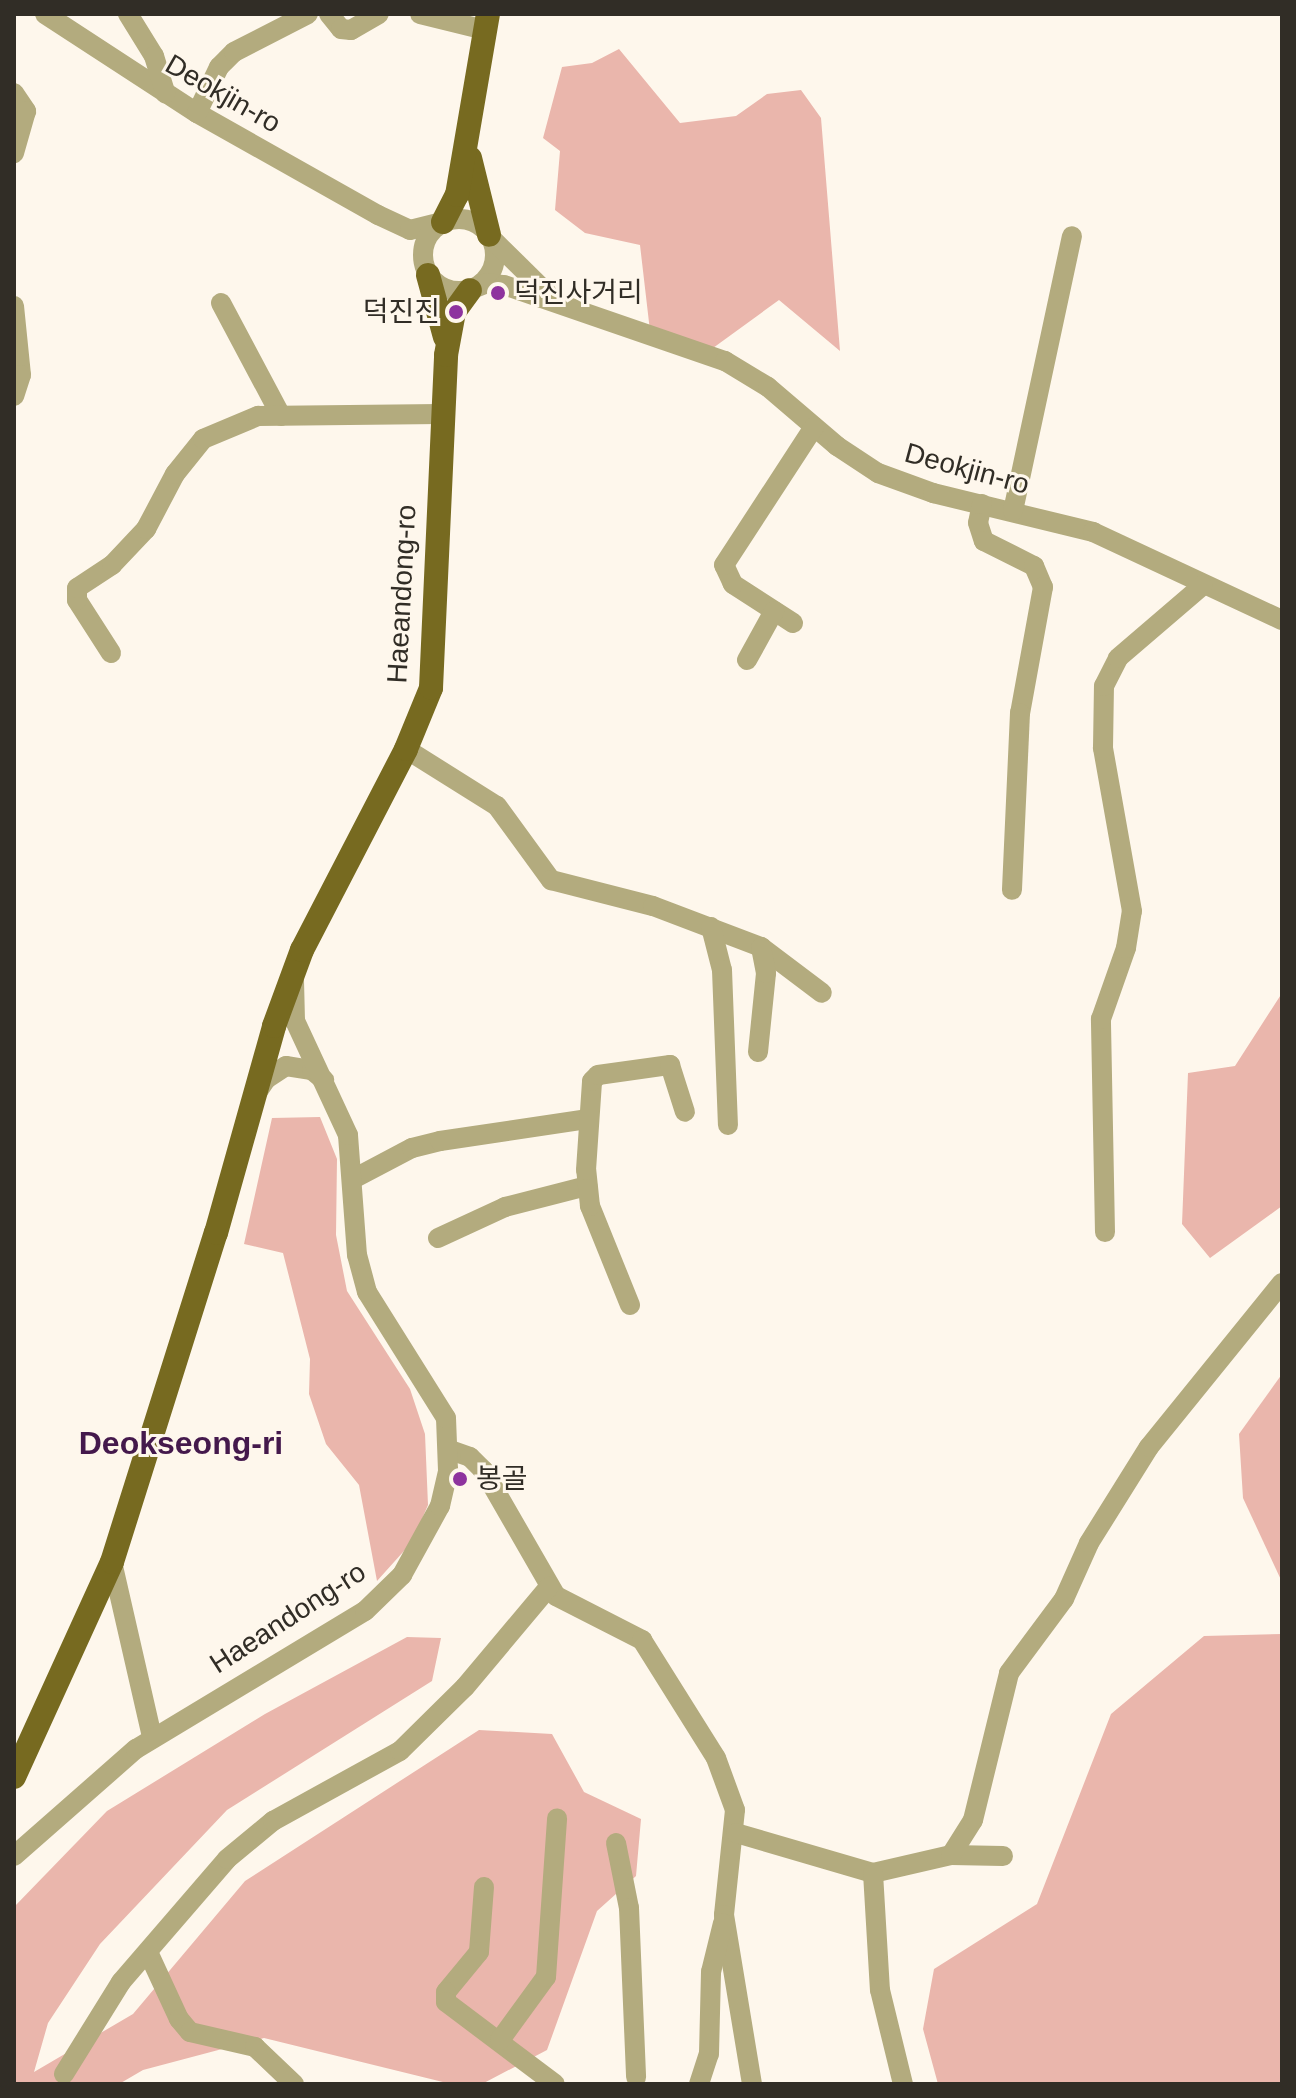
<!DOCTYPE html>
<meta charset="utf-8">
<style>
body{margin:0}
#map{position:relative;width:1296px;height:2098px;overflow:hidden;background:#fef7ec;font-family:Arial,"Noto Sans KR",sans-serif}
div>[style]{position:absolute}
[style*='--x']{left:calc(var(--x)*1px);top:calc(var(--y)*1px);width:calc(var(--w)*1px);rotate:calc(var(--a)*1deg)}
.green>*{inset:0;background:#eab6ac}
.minor>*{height:20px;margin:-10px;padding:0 10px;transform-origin:10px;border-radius:10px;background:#b3ab7e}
.minor>.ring{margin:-10px;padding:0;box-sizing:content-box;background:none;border:20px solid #b3ab7e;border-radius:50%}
.major>*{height:24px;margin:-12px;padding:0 12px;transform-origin:12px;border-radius:12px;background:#776a20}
.dots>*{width:22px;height:22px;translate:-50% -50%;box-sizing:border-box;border:4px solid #fef7ec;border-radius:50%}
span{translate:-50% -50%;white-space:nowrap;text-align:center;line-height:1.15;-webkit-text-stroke:6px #fef7ec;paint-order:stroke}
.street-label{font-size:28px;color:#312d26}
.poi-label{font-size:28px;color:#312d26}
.left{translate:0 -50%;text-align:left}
.right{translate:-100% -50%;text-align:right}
.quarter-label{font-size:32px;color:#44194c;font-weight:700}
.frame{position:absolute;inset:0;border:16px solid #312d26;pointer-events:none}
</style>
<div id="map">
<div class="green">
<i style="clip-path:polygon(619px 49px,680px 123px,736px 116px,767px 94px,801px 90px,821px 118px,840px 351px,779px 300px,713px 348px,650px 331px,640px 245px,585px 233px,555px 210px,560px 151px,543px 138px,562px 67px,592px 63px)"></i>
<i style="clip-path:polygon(1282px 993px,1282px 1206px,1210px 1258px,1182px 1224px,1188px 1073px,1235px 1066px)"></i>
<i style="clip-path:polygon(320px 1117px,337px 1159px,336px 1235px,347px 1291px,410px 1389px,425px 1434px,428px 1505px,412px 1542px,377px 1581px,359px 1485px,326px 1444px,309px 1394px,310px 1359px,283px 1253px,244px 1244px,272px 1118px)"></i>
<i style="clip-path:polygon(1282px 1374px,1282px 1582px,1243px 1498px,1239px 1434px)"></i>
<i style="clip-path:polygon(1282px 1634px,1282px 2084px,938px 2084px,923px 2029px,934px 1969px,1037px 1904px,1111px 1714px,1204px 1636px)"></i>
<i style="clip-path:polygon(407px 1637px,441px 1638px,432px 1681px,227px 1810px,100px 1944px,48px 2023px,34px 2072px,133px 2014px,245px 1881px,479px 1730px,552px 1734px,584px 1792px,641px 1819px,636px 1876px,597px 1911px,547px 2050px,482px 2084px,451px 2084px,264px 2038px,143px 2070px,119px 2084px,14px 2084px,14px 1907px,107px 1811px,265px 1714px)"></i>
</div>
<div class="minor">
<i style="--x:45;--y:14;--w:181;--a:33.1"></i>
<i style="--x:197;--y:113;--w:208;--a:29.4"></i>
<i style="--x:378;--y:215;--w:35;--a:25"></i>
<i style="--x:410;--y:230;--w:34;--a:-14"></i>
<i style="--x:128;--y:14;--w:49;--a:58.2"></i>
<i style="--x:154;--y:56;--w:39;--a:73"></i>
<i style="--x:329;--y:14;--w:19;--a:51"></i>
<i style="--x:341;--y:29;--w:10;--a:6"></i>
<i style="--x:351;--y:30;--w:32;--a:-30"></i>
<i style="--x:420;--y:14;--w:67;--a:13.8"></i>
<i style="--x:14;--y:93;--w:22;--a:56"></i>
<i style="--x:26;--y:111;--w:44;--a:105.9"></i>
<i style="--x:197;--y:113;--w:51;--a:-64.4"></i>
<i style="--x:219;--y:67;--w:21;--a:-45"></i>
<i style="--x:234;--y:52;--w:83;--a:-27.2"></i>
<i class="ring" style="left:423px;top:219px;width:52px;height:52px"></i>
<i style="--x:493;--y:240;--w:76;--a:44.5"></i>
<i style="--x:470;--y:290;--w:18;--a:-22"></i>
<i style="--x:487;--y:283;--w:17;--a:7"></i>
<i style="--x:504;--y:285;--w:234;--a:19"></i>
<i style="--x:725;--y:361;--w:50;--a:31.2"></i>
<i style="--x:768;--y:387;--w:91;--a:40.5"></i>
<i style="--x:837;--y:446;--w:49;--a:33.4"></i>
<i style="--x:878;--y:473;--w:59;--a:20"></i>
<i style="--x:933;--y:493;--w:165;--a:13.7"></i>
<i style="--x:1093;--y:532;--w:208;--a:25"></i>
<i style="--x:221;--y:303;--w:128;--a:62"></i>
<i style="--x:14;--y:306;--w:69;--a:84.2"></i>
<i style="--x:21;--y:375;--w:22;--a:108"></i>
<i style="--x:982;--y:504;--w:19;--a:102"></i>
<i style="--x:978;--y:523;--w:19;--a:72"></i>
<i style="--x:984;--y:541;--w:56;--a:26.6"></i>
<i style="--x:1034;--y:566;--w:23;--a:67"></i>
<i style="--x:1043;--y:587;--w:128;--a:100.3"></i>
<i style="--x:1020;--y:713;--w:177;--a:92.6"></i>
<i style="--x:1013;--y:511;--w:281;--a:-77.9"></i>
<i style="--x:793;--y:623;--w:72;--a:-147"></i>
<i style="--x:733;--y:584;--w:21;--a:-115"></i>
<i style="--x:724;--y:565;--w:165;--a:-56.9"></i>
<i style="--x:111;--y:653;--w:63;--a:-122.7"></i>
<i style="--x:77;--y:600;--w:12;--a:-90"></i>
<i style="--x:77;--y:588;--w:42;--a:-33.3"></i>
<i style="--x:112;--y:565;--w:50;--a:-46.6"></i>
<i style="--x:146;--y:529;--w:62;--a:-62.2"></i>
<i style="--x:175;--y:474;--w:45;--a:-51.3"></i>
<i style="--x:203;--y:439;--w:60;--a:-22.7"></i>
<i style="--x:258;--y:416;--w:182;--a:-0.6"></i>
<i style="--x:747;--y:660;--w:56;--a:-61.1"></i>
<i style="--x:406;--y:749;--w:107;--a:32.1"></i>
<i style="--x:497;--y:806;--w:92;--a:53.9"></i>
<i style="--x:551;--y:880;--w:105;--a:14.3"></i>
<i style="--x:653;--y:906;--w:116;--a:20.8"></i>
<i style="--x:761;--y:947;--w:76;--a:37"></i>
<i style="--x:711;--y:927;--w:44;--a:75.7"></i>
<i style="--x:722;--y:970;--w:155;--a:87.8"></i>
<i style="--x:758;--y:1052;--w:79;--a:-84.2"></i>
<i style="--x:766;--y:973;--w:26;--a:-101"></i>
<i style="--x:256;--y:1094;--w:18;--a:-56"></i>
<i style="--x:266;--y:1079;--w:24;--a:-33"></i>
<i style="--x:286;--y:1066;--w:26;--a:9"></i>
<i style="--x:312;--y:1070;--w:16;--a:40"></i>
<i style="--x:355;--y:1178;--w:64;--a:-27.8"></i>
<i style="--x:412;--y:1148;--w:29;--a:-14"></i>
<i style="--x:440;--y:1141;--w:150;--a:-8.5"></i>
<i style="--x:1105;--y:1232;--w:213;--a:-91.1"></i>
<i style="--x:1101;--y:1019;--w:75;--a:-70.6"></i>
<i style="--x:1126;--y:948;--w:37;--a:-81"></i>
<i style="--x:1132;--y:911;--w:166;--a:-100.1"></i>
<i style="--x:1103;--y:748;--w:62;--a:-89.1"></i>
<i style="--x:1104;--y:686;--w:31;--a:-63"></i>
<i style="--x:1118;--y:658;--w:111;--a:-40.6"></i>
<i style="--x:438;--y:1238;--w:74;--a:-24.8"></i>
<i style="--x:505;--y:1207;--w:85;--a:-14.4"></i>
<i style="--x:630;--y:1305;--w:107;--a:-112"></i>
<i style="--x:590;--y:1206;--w:36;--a:-96"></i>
<i style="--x:586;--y:1170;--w:89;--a:-86.1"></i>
<i style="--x:592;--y:1081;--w:8;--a:-45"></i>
<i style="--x:598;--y:1075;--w:73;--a:-7.9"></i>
<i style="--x:670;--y:1065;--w:49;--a:72.3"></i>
<i style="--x:450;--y:1450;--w:21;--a:19"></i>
<i style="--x:470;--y:1457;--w:20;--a:45"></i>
<i style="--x:484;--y:1471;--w:144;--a:60.1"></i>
<i style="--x:556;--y:1596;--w:97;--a:27.1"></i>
<i style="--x:642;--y:1640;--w:139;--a:57.9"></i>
<i style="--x:716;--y:1758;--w:55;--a:69.9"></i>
<i style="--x:735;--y:1810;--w:106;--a:96"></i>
<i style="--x:724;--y:1915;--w:171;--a:80.6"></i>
<i style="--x:112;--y:1562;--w:180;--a:77.1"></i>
<i style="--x:736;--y:1833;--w:143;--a:16.3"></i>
<i style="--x:873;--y:1873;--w:80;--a:-13"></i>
<i style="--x:951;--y:1855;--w:52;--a:1.1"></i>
<i style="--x:616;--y:1843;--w:66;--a:78.7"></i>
<i style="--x:629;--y:1908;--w:169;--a:87.6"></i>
<i style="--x:951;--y:1855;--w:41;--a:-57.8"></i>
<i style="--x:973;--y:1820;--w:151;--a:-76.2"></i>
<i style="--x:1009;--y:1673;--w:92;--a:-53.4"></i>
<i style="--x:1064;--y:1599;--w:61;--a:-65.9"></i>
<i style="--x:1089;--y:1543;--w:113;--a:-58"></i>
<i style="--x:1149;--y:1447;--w:211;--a:-51"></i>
<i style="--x:14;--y:1856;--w:162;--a:-41.3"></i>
<i style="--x:136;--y:1749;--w:267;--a:-31.1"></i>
<i style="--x:365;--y:1611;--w:52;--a:-44.2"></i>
<i style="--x:402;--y:1575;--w:79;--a:-61.2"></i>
<i style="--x:440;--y:1506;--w:37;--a:-77"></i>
<i style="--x:448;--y:1470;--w:52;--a:-92.2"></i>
<i style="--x:446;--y:1418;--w:149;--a:-122.1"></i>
<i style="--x:367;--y:1292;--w:38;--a:-105"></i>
<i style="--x:357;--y:1255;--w:120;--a:-94.3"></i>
<i style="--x:348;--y:1135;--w:126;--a:-114.9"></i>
<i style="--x:295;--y:1021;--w:40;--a:-91.4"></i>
<i style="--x:873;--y:1873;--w:117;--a:86.6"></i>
<i style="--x:880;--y:1990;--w:97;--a:76.3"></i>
<i style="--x:484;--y:1887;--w:65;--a:94.4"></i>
<i style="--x:479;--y:1952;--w:52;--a:129.5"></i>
<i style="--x:446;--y:1992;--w:10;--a:90"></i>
<i style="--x:446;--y:2002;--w:136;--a:37"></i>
<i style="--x:148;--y:1952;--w:74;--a:65.2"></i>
<i style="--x:179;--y:2019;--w:17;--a:50"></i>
<i style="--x:190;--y:2032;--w:67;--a:13"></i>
<i style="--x:255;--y:2047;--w:54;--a:43.5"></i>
<i style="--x:500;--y:2040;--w:78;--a:-53.9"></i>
<i style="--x:546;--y:1977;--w:159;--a:-86"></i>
<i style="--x:64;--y:2074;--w:108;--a:-58.2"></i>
<i style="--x:121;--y:1982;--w:162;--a:-49.2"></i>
<i style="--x:227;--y:1859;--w:60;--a:-39.6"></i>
<i style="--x:273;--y:1821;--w:145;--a:-28.9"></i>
<i style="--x:400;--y:1751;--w:91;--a:-44.6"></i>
<i style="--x:465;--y:1687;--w:131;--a:-50"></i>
<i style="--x:699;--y:2084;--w:32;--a:-72"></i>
<i style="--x:709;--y:2054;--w:82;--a:-88.6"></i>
<i style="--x:711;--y:1972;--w:50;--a:-76.2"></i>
</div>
<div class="major">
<i style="--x:470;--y:158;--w:79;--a:76.1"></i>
<i style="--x:443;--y:222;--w:30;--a:-63"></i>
<i style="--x:457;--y:195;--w:184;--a:-80.3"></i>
<i style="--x:428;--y:275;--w:64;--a:74.7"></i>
<i style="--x:14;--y:1777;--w:236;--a:-65.5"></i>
<i style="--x:112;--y:1562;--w:345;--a:-72.5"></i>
<i style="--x:216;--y:1233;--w:215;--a:-74.3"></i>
<i style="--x:274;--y:1026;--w:81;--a:-69.8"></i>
<i style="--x:302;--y:950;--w:226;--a:-62.6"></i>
<i style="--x:406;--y:749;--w:66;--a:-67.7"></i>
<i style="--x:431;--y:688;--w:333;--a:-87.4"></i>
<i style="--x:446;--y:355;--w:44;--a:-79.5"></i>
<i style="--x:454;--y:312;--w:27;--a:-54"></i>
</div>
<div class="dots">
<i style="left:498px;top:293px;background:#8e339e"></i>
<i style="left:456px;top:312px;background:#8e339e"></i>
<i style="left:460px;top:1479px;background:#8e339e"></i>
</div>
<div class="street-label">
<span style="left:223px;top:94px;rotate:30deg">Deokjin-ro</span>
<span style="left:967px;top:469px;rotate:15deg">Deokjin-ro</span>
<span style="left:402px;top:594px;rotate:-87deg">Haeandong-ro</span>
<span style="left:288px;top:1618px;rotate:-33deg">Haeandong-ro</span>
</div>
<div class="poi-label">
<span class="left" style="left:514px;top:293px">덕진사거리</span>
<span class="right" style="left:440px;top:312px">덕진진</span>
<span class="left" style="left:476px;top:1479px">봉골</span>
</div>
<div class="quarter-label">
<span style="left:181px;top:1443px">Deokseong-ri</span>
</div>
<div class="frame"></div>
</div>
